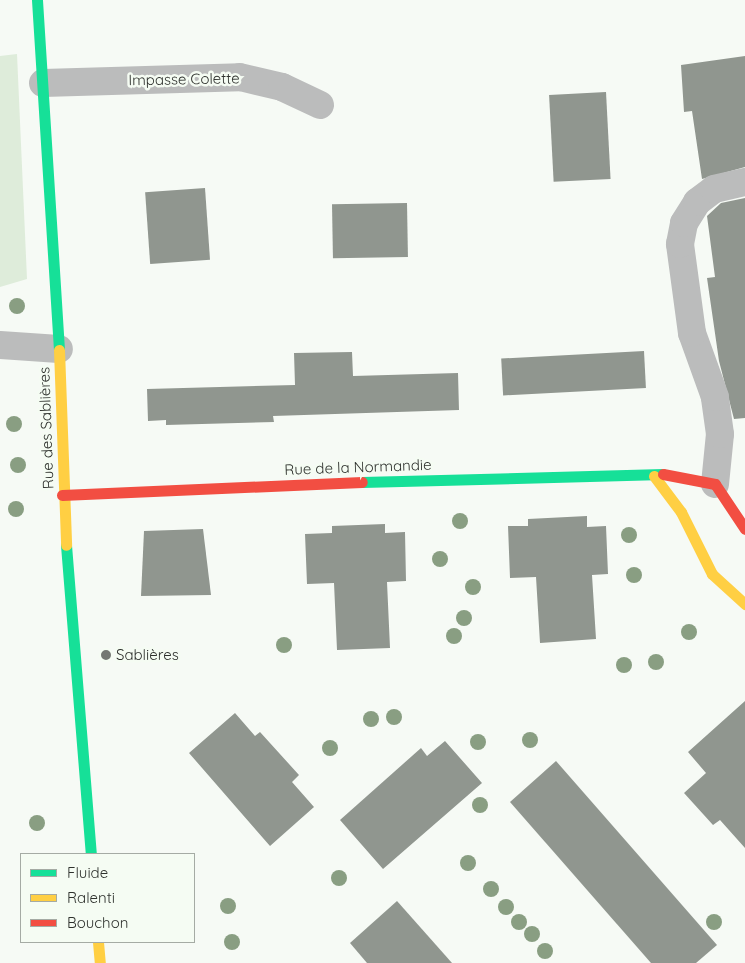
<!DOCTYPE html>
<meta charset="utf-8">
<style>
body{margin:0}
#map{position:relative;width:745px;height:963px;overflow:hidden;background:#f6faf5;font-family:Quicksand,sans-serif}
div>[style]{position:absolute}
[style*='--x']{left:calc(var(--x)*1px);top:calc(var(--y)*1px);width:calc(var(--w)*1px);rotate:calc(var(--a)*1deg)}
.green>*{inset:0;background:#deecda}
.building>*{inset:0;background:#90968f;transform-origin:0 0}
.street>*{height:28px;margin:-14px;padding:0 14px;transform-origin:14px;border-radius:14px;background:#bbbcbc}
.fast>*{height:11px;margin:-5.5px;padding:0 5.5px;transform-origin:5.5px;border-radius:5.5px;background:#16e098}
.slow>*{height:11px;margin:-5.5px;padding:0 5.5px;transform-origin:5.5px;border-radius:5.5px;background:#ffcf43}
.jam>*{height:11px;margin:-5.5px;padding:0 5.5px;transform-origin:5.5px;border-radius:5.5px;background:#f24e42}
.trees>*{width:16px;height:16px;margin:-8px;border-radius:50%;background:#899e82}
.dots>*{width:14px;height:14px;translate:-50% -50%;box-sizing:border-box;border:2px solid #f5fcf3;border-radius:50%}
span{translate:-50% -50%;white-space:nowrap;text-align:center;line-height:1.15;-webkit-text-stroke:5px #f5fcf3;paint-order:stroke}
.street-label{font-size:15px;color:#2e312d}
.poi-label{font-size:15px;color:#2e312d}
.left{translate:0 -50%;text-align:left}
.legend{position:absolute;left:20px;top:853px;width:175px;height:90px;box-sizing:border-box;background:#f5fcf3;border:1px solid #a5aba4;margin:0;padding:6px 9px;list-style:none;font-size:15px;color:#2e312d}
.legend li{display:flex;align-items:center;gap:10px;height:25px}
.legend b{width:25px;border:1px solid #a5aba4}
</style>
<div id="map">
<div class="green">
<i style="clip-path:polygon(17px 54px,27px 279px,0 287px,0 56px)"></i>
</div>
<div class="building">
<i style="clip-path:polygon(745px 56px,745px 167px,702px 179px,692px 111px,684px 112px,681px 65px)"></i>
<i style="left:606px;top:92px;width:87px;height:57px;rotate:87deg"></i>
<i style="left:205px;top:188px;width:72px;height:60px;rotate:86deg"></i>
<i style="clip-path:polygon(745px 198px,745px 418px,734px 419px,719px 361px,707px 278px,715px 277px,707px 216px,721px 203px)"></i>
<i style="left:407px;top:203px;width:54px;height:75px;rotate:89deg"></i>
<i style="left:644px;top:351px;width:37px;height:143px;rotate:87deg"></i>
<i style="clip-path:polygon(352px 352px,353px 376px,458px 373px,459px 410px,273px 416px,274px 422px,166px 425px,166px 420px,148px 421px,147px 389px,295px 385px,294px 353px)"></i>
<i style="clip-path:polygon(587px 516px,587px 527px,606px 526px,608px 574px,592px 575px,596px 639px,540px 643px,536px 577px,510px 578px,508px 526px,528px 526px,528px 519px)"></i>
<i style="clip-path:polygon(385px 524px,385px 533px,405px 532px,406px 581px,387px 582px,390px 648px,337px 650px,334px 583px,307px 584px,305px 534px,332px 533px,332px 526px)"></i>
<i style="clip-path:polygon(203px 529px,211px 595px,141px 596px,144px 531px)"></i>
<i style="clip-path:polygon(745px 701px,745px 848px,720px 820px,713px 825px,684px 793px,706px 773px,688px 752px)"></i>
<i style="clip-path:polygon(235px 713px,255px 736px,260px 732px,299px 775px,292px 782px,314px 807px,270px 846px,189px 753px)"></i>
<i style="clip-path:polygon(445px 741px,482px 783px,383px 869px,340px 820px,421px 748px,427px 756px)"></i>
<i style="clip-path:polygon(556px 761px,717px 945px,696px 963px,651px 963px,510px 802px)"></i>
<i style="clip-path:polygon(397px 901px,452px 963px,367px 963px,350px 943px)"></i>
</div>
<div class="street">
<i style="--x:43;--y:83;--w:197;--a:-1.7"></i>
<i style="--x:240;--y:77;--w:43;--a:13.4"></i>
<i style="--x:282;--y:87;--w:42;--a:25.3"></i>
<i style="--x:0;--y:345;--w:59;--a:3.9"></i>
<i style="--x:715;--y:484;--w:50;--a:-84.3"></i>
<i style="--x:720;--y:434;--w:37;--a:-98"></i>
<i style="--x:715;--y:397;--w:68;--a:-109.8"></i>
<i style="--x:692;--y:333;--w:90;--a:-97.7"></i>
<i style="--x:680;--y:244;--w:21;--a:-79"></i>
<i style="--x:684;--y:223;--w:25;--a:-58"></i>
<i style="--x:697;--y:202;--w:21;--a:-37"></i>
<i style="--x:714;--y:189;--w:32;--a:-13"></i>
</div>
<div class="fast">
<i style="--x:37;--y:0;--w:351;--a:86.4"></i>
<i style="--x:362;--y:482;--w:301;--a:-1.5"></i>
<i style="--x:66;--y:545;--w:310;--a:85.4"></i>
</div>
<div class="slow">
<i style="--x:59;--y:350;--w:195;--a:87.9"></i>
<i style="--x:654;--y:476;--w:45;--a:53.1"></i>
<i style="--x:681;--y:512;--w:69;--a:63.4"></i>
<i style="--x:712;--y:574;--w:45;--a:42.3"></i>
<i style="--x:98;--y:942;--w:21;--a:85"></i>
</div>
<div class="jam">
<i style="--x:663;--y:474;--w:53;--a:10.9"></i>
<i style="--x:715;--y:484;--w:54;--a:56.3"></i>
<i style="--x:62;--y:495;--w:300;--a:-2.5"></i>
</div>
<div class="trees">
<i style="left:17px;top:306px"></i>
<i style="left:14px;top:424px"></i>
<i style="left:18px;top:465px"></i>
<i style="left:16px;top:509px"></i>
<i style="left:460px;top:521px"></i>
<i style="left:629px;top:535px"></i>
<i style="left:440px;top:559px"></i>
<i style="left:634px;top:575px"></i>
<i style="left:473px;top:587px"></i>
<i style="left:464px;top:618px"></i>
<i style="left:689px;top:632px"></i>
<i style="left:454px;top:636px"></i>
<i style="left:284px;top:645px"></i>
<i style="left:656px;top:662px"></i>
<i style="left:624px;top:665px"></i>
<i style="left:394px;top:717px"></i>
<i style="left:371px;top:719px"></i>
<i style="left:530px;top:740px"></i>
<i style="left:478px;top:742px"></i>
<i style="left:330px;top:748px"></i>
<i style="left:480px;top:805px"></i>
<i style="left:37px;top:823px"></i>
<i style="left:468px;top:863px"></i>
<i style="left:339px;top:878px"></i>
<i style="left:491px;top:889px"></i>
<i style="left:228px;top:906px"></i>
<i style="left:506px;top:907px"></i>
<i style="left:519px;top:922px"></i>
<i style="left:714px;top:922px"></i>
<i style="left:532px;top:934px"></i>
<i style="left:232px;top:942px"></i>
<i style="left:545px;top:951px"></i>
</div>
<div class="dots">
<i style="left:106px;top:655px;background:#747773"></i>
</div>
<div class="street-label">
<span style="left:184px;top:79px;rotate:-1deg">Impasse Colette</span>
<span style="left:46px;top:428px;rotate:-92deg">Rue des Sablières</span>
<span style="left:358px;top:467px;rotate:-2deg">Rue de la Normandie</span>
</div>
<div class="poi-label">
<span class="left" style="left:116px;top:655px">Sablières</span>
</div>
<ul class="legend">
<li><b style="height:6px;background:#16e098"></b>Fluide</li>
<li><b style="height:6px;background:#ffcf43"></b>Ralenti</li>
<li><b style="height:6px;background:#f24e42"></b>Bouchon</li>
</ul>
</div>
